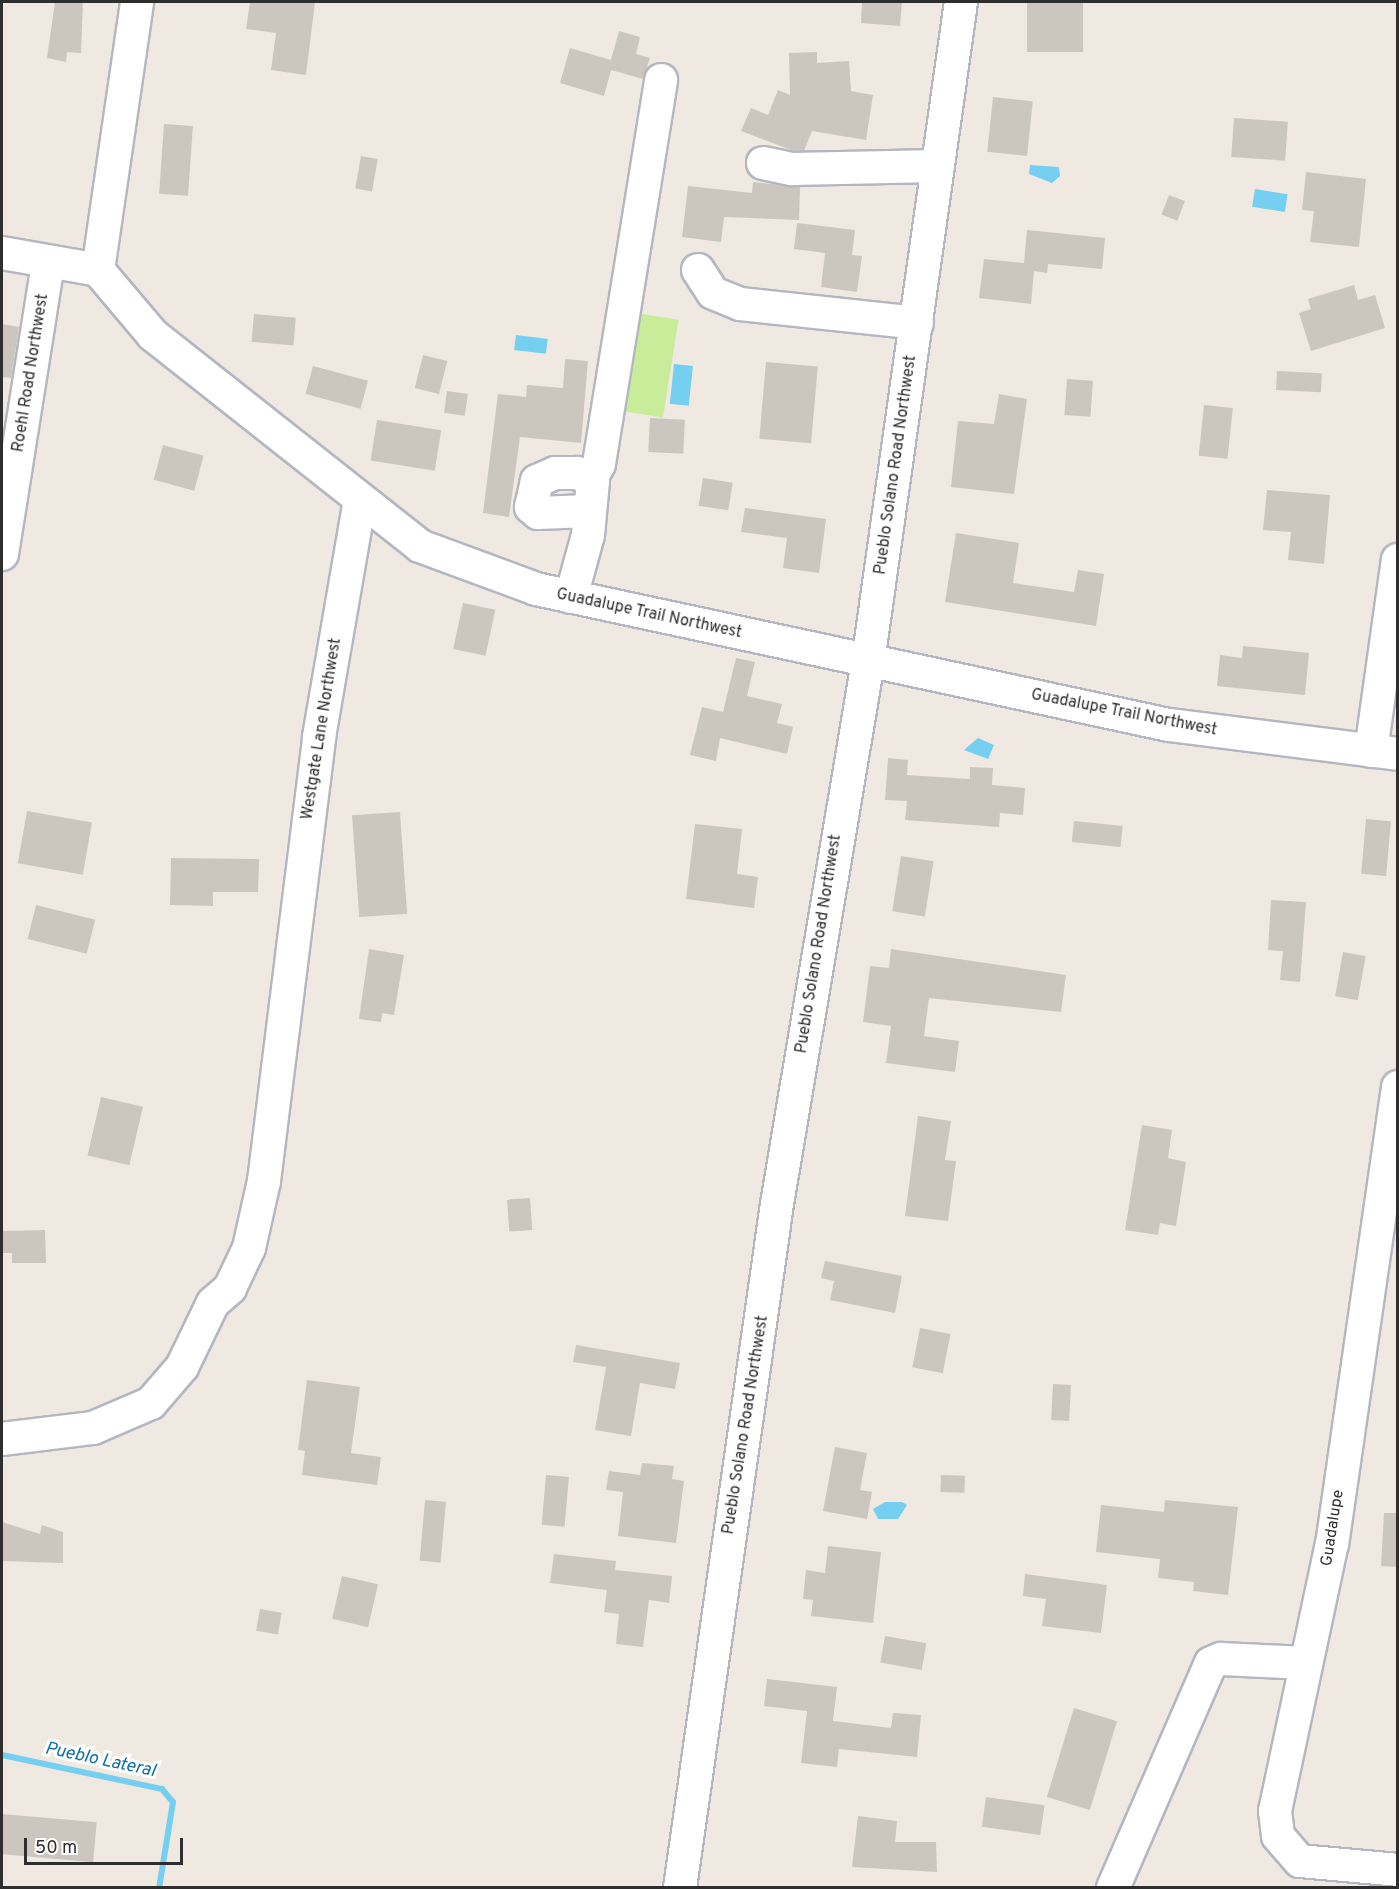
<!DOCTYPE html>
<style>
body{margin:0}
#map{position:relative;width:1399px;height:1889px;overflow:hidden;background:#efe9e1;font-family:Overpass,sans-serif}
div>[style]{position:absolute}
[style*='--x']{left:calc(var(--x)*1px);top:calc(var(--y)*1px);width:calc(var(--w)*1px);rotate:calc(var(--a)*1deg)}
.pitch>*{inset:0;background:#c9ec9a;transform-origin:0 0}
.water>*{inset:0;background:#75cff0;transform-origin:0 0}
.stream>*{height:6px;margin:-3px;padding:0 3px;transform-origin:3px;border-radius:3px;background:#75cff0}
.building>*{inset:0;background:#cbc7bf;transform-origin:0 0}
.roads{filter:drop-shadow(2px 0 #b4b7c1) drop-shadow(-2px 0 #b4b7c1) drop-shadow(0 2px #b4b7c1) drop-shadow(0 -2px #b4b7c1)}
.minor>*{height:32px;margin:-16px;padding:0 16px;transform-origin:16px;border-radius:16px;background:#fff}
span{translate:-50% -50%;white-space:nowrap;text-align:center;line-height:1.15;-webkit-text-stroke:6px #fff;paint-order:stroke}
.street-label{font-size:16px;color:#2e2e2e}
.water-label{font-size:18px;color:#0d6fa3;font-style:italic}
.frame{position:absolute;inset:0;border:3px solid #2e2e2e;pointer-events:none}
.scale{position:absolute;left:24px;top:1838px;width:159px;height:27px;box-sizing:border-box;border:3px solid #2e2e2e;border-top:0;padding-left:8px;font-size:18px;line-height:21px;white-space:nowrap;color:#2e2e2e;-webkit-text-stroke:4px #fff;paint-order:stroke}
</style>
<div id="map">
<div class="pitch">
<i style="left:636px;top:313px;width:43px;height:99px;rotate:9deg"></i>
</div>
<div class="water">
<i style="clip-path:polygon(1030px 165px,1059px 167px,1060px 176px,1052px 183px,1029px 174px)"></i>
<i style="left:1255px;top:189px;width:33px;height:18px;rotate:9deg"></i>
<i style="left:516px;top:335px;width:32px;height:15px;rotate:7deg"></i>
<i style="left:674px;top:364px;width:19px;height:40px;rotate:6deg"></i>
<i style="clip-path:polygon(978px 738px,994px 745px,988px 759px,964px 750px)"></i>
<i style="clip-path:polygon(885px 1502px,902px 1502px,907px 1505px,898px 1519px,878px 1519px,873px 1509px)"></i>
</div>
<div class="stream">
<i style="--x:2;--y:1755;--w:164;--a:12"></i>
<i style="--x:162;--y:1789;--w:17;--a:50"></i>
<i style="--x:173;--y:1802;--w:87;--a:99.2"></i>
</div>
<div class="building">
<i style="clip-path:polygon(55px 2px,83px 2px,81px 53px,67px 52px,66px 62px,47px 58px)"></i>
<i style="clip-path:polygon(250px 2px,315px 2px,306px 75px,271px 70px,276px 33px,246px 29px)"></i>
<i style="clip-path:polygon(862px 2px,902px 2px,900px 26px,861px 23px)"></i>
<i style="left:1027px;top:2px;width:56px;height:50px"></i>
<i style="clip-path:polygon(619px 31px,640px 37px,636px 54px,650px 58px,643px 79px,611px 70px,604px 96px,560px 83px,570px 48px,611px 60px)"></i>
<i style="clip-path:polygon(817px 52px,817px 63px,849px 61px,851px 91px,873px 95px,866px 140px,812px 131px,804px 151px,794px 151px,741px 131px,751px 108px,768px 115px,778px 90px,790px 95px,789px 53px)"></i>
<i style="left:993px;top:97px;width:40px;height:55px;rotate:6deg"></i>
<i style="left:1234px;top:118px;width:54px;height:39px;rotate:4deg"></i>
<i style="left:164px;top:124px;width:29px;height:70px;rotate:4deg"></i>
<i style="left:361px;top:156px;width:17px;height:33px;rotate:10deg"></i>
<i style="clip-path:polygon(1306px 172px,1366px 179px,1359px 247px,1310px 242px,1314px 211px,1302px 210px)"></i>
<i style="clip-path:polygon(753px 182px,800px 187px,799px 220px,724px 217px,721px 242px,682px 237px,688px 186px,752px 193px)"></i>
<i style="left:1169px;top:195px;width:17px;height:21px;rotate:21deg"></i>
<i style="clip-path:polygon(797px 223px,855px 230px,852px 255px,862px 256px,857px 292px,821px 287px,825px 253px,794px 249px)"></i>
<i style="clip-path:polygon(1027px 230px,1105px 238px,1102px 269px,1048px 264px,1047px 273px,1034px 271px,1031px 304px,979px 298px,984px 259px,1024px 263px)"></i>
<i style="clip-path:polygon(1354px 285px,1358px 300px,1375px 295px,1385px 328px,1311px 351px,1299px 313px,1311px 309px,1308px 299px)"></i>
<i style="left:254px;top:314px;width:42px;height:28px;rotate:5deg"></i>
<i style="clip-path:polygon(2px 324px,19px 327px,11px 378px,2px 377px)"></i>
<i style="left:423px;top:355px;width:25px;height:34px;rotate:14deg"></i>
<i style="clip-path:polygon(565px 359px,588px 361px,581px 443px,520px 437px,509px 517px,483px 513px,498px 394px,526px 397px,527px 385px,563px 388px)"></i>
<i style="left:766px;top:362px;width:52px;height:77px;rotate:5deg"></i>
<i style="left:313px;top:366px;width:57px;height:29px;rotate:15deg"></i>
<i style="left:1277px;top:371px;width:45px;height:19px;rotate:3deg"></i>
<i style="left:1067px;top:379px;width:26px;height:36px;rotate:4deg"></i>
<i style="left:447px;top:391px;width:21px;height:22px;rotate:8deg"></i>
<i style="clip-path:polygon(999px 394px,1027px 399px,1014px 494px,951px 487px,958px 421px,994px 424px)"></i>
<i style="left:1204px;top:405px;width:29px;height:51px;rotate:6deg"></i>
<i style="left:650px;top:418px;width:35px;height:34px;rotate:3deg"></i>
<i style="left:377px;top:420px;width:65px;height:41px;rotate:9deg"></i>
<i style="left:163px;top:445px;width:42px;height:36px;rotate:15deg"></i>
<i style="left:703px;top:478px;width:30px;height:28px;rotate:9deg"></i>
<i style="clip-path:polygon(1267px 490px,1330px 495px,1324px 564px,1288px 560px,1291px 532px,1263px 530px)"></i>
<i style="clip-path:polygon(745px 508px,826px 519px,819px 573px,783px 568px,787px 538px,741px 532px)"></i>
<i style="clip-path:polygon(956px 533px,1019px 543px,1013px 583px,1074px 592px,1078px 570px,1104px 574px,1096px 626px,945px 602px)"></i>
<i style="left:463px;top:603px;width:33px;height:47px;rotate:12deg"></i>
<i style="clip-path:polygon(1243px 646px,1309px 653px,1305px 695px,1217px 686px,1220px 655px,1242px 658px)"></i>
<i style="clip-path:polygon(736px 658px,755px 662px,747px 696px,782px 704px,777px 723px,793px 727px,787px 754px,720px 738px,716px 761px,690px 755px,702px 707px,723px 712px)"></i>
<i style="clip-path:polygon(888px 758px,908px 760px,907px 775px,970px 779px,970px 767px,993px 768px,992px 785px,1025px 788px,1023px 815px,1000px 813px,999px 827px,905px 820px,907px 801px,885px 800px)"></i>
<i style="left:27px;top:811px;width:66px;height:53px;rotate:10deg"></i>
<i style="left:400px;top:812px;width:102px;height:48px;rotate:86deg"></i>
<i style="left:1366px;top:819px;width:25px;height:55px;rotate:5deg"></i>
<i style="left:1074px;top:821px;width:49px;height:21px;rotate:6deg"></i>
<i style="clip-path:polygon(695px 824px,742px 829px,737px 874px,758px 877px,754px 908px,686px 899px)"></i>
<i style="left:901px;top:856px;width:33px;height:56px;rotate:9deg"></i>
<i style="clip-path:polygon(171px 858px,259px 859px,258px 892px,213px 892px,213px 906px,170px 905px)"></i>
<i style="clip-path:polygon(1271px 900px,1306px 902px,1300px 982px,1280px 980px,1283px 951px,1268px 950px)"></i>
<i style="left:36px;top:905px;width:61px;height:35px;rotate:14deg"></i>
<i style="clip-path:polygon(369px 949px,404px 955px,394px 1015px,382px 1013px,381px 1022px,359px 1019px)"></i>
<i style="clip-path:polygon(891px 949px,1066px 975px,1061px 1012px,929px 998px,924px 1036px,959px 1041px,955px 1072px,886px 1063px,891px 1026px,863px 1022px,870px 966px,889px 968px)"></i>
<i style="left:1343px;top:952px;width:23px;height:45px;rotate:10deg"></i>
<i style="left:101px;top:1097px;width:43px;height:60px;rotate:13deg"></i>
<i style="clip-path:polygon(918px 1116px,951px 1121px,945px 1160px,956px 1161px,948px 1221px,905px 1216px)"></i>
<i style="clip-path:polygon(1142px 1125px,1172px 1130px,1168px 1158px,1186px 1162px,1176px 1226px,1160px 1223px,1158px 1235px,1125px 1230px)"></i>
<i style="left:530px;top:1198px;width:32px;height:23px;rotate:86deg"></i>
<i style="clip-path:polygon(45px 1230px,46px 1263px,12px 1263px,12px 1253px,2px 1253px,2px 1231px)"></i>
<i style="clip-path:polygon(825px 1261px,902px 1276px,895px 1313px,830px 1300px,834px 1281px,821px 1278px)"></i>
<i style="left:920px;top:1328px;width:31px;height:40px;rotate:11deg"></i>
<i style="clip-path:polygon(576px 1345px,680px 1363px,675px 1389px,640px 1383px,631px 1436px,595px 1430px,606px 1367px,573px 1362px)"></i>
<i style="clip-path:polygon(307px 1380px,360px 1387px,351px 1453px,381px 1457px,377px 1485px,302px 1475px,305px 1451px,298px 1450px)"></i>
<i style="left:1053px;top:1384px;width:18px;height:36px;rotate:3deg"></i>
<i style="clip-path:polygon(835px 1447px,867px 1453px,860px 1490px,872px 1492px,867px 1519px,823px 1511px)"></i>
<i style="clip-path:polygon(642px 1463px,674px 1466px,672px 1479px,684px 1481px,676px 1543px,618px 1536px,623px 1492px,606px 1490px,609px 1471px,640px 1475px)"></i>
<i style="left:546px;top:1475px;width:23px;height:50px;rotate:5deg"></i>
<i style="left:941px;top:1475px;width:24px;height:17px;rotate:2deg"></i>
<i style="left:425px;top:1500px;width:21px;height:61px;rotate:5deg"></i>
<i style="clip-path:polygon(1165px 1500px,1238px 1507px,1228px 1595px,1193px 1591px,1194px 1582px,1158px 1578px,1160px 1559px,1096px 1552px,1101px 1505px,1164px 1512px)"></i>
<i style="clip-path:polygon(1384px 1513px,1398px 1513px,1398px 1567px,1381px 1566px)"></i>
<i style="clip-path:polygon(2px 1522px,40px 1534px,42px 1525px,63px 1532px,63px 1563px,2px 1561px)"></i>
<i style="clip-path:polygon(828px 1546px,881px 1552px,873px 1623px,811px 1616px,813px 1600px,803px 1599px,806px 1570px,825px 1573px)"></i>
<i style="clip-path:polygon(554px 1554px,616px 1561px,615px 1570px,672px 1576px,669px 1603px,649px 1600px,643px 1647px,616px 1644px,619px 1614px,604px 1612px,607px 1590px,550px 1583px)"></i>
<i style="clip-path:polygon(1025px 1574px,1107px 1585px,1101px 1633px,1042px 1626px,1046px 1599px,1023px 1596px)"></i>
<i style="left:342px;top:1576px;width:37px;height:44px;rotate:13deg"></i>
<i style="left:260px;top:1609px;width:22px;height:22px;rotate:10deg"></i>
<i style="left:885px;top:1636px;width:42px;height:27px;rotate:10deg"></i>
<i style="clip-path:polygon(767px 1679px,837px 1687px,833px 1721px,891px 1728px,893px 1713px,921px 1715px,917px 1757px,839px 1749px,837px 1767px,801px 1763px,807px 1711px,764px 1706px)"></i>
<i style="left:1074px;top:1708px;width:45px;height:93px;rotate:17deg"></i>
<i style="left:986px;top:1797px;width:59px;height:30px;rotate:8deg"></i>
<i style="left:2px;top:1814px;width:95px;height:40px;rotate:5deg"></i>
<i style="clip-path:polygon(858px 1816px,897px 1821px,895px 1842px,936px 1842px,937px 1872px,852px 1867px)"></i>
</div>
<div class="roads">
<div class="minor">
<i style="--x:763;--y:163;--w:30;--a:12"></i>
<i style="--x:792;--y:169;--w:146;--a:-1.2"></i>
<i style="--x:2;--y:253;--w:97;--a:10"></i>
<i style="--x:98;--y:270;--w:85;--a:49.8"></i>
<i style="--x:153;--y:335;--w:340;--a:38.3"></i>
<i style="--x:420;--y:546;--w:124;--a:20.3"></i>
<i style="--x:536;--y:589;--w:647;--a:12.13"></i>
<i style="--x:1169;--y:725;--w:231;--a:7.2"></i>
<i style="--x:98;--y:270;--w:271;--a:-81.7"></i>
<i style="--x:698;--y:270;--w:27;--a:57"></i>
<i style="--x:713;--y:293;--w:29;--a:22"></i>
<i style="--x:740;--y:304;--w:178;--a:6.1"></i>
<i style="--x:591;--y:479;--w:17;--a:-62"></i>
<i style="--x:599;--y:464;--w:389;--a:-80.8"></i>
<i style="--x:2;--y:554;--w:296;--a:-81"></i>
<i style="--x:571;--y:597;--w:64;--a:-74.7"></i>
<i style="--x:588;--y:535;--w:54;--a:-84.7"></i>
<i style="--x:593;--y:481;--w:18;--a:-153"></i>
<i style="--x:577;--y:473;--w:22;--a:180"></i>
<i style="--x:555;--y:473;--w:20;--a:156"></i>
<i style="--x:537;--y:481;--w:27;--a:103"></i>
<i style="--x:531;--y:507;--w:9;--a:41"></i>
<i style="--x:538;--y:513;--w:51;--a:-2.2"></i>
<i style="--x:1371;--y:751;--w:193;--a:-82"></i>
<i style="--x:1398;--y:1087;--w:461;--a:98.2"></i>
<i style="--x:1332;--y:1543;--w:274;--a:102"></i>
<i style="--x:1275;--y:1811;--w:25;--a:83"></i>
<i style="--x:1278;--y:1836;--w:33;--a:49"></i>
<i style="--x:1300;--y:1861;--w:98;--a:5.2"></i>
<i style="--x:2;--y:1439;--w:92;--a:-6.9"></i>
<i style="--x:93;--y:1428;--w:63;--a:-23.3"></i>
<i style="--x:151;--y:1403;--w:48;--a:-49.3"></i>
<i style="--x:182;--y:1367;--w:71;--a:-64.2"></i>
<i style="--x:213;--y:1303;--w:23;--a:-41"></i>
<i style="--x:230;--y:1288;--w:44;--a:-64.6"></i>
<i style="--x:249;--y:1248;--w:69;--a:-77.4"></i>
<i style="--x:264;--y:1181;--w:447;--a:-82.9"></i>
<i style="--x:319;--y:737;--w:241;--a:-80.2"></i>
<i style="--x:680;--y:1888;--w:691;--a:-81.93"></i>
<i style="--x:777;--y:1204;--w:550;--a:-80.47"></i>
<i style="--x:868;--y:662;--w:667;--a:-81.98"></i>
<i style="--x:1113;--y:1888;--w:245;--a:-66.5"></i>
<i style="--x:1211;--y:1663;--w:11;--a:-22"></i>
<i style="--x:1221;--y:1659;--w:85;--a:2.7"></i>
</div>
</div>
<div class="street-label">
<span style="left:31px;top:373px;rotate:-81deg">Roehl Road Northwest</span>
<span style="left:896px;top:465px;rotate:-82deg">Pueblo Solano Road Northwest</span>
<span style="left:649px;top:614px;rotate:12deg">Guadalupe Trail Northwest</span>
<span style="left:1124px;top:713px;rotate:11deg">Guadalupe Trail Northwest</span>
<span style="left:322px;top:729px;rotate:-81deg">Westgate Lane Northwest</span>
<span style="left:819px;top:944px;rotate:-81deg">Pueblo Solano Road Northwest</span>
<span style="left:746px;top:1425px;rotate:-81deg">Pueblo Solano Road Northwest</span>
<span style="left:1333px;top:1528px;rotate:-81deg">Guadalupe</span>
</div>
<div class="water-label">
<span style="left:100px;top:1761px;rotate:12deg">Pueblo Lateral</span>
</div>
<div class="frame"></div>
<div class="scale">50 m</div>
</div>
